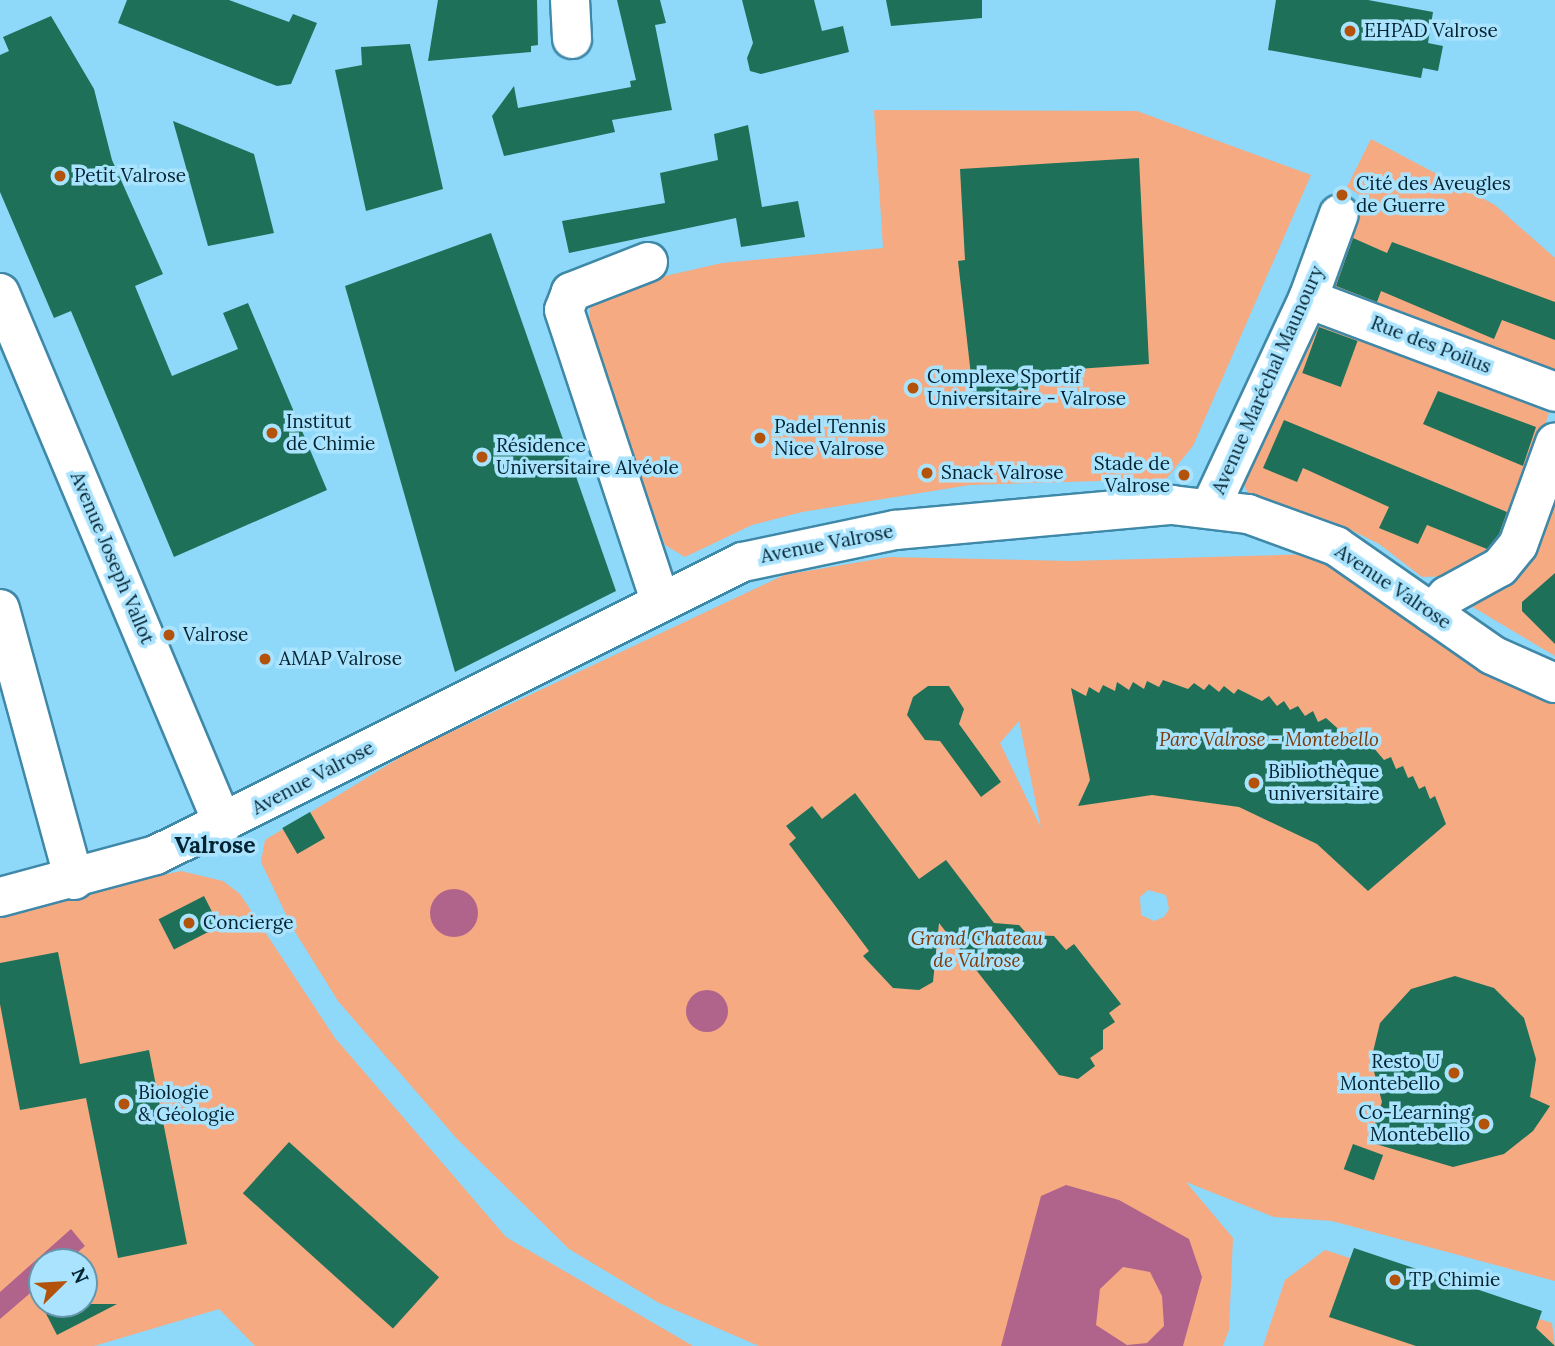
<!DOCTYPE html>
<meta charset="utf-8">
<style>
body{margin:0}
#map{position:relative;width:1555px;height:1346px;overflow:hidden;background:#8ed8fa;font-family:Lora,serif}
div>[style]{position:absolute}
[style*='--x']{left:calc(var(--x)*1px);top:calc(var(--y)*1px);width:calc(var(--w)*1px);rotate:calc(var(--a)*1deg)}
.green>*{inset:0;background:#f5aa82}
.water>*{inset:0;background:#b1648b}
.round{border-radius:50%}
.building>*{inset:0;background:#1e7158;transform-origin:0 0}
.roads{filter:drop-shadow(2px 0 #3f88a8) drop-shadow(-2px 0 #3f88a8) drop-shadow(0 2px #3f88a8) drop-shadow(0 -2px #3f88a8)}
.minor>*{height:38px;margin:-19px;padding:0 19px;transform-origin:19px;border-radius:19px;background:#fff}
.dots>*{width:19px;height:19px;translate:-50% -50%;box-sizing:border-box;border:4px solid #a9e3fe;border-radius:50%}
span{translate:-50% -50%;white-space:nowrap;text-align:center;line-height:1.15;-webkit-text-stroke:7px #a9e3fe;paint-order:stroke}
.poi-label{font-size:19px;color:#042330}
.left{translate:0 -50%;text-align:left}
.right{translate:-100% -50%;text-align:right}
.street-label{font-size:19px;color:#042330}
.park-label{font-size:19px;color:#7e3906;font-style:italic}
.quarter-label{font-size:23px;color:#042330;font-weight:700}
.north{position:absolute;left:28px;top:1248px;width:70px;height:70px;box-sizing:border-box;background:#a9e3fe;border:2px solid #6796ac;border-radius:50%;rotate:66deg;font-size:19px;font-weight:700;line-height:28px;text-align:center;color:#042330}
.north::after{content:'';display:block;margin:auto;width:24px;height:32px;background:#b3530b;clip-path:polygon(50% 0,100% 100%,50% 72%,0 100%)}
</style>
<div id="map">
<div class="green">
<i style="clip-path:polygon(874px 110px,1137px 111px,1311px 175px,1193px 446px,1166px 479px,970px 485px,802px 512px,752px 525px,685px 557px,665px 545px,589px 331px,591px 293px,722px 263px,883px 248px)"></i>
<i style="clip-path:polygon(1371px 139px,1495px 205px,1555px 258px,1555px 384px,1329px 292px,1324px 282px,1361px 196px,1347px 187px)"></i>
<i style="clip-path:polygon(1317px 318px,1549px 413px,1503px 554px,1458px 576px,1422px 577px,1379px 544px,1345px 527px,1250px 497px,1240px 477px)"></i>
<i style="clip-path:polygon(1555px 491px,1555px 656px,1466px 603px)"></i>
<i style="clip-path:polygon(evenodd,1316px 554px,1555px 690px,1555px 1281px,1332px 1221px,1274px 1217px,1186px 1182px,1233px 1238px,1229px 1330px,1223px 1346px,759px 1346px,659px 1303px,569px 1249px,457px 1139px,338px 1001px,292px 927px,261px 862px,265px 840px,409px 752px,784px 575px,889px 557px,1071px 561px,1316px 554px,1019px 721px,1041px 828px,1000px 743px,1019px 721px,1316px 554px,1148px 890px,1166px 895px,1169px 909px,1164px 917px,1154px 921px,1141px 915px,1140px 897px,1148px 890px)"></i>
<i style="clip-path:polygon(evenodd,181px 871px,223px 881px,240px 894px,335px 1038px,506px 1237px,693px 1346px,255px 1346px,219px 1309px,94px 1346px,0 1346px,0 911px,181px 871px,42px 1262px,84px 1262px,84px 1304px,42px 1304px,42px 1262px)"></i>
<i style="clip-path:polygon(1325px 1250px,1552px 1323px,1555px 1346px,1263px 1346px,1285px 1280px)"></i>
</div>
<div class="water">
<i class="round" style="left:430px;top:889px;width:48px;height:48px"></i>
<i class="round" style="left:686px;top:990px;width:42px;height:42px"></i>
<i style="clip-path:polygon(evenodd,1066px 1185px,1119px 1200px,1189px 1239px,1202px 1277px,1183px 1346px,1001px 1346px,1041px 1196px,1066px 1185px,1123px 1267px,1150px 1272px,1162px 1296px,1164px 1326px,1147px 1343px,1127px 1345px,1096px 1325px,1100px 1289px,1123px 1267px)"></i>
<i style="clip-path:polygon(71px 1229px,85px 1246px,66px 1262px,42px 1262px,42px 1283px,0 1319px,0 1292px)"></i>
</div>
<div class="building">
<i style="clip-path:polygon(127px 0,229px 0,289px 22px,293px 14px,317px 23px,291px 84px,277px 86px,118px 23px)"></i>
<i style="clip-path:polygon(438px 0,537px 0,538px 45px,531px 46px,531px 52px,428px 61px)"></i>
<i style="clip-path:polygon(617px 0,660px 0,666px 23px,655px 25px,672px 110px,612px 120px,615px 132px,504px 156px,492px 116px,514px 86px,518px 108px,631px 87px,630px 81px,636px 80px)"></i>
<i style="clip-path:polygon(742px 0,814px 0,822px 31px,843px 26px,849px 52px,761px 74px,750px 71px,747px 58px,753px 43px)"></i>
<i style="clip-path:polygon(886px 0,982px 0,982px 18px,891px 26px)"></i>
<i style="clip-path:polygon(1276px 0,1368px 0,1433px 12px,1428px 43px,1443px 46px,1438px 71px,1423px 68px,1421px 78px,1268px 50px)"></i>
<i style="clip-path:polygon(51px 16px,94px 89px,112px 160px,163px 274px,135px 286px,172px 376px,238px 349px,223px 313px,248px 303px,327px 490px,174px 557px,71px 311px,54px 318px,0 192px,0 55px,9px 51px,3px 37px)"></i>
<i style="clip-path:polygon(410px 44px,443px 189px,366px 211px,335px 70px,362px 65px,361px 47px)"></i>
<i style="clip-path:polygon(173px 121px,254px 154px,274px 233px,208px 246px)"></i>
<i style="clip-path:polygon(748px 125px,762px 207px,798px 201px,805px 237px,741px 247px,736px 218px,569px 253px,562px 221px,665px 203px,660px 173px,718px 160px,714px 134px)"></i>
<i style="clip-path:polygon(1139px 158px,1149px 364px,1034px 372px,1035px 389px,973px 393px,958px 261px,965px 260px,960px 169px)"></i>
<i style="clip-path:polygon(491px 233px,616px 591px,455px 672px,345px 286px)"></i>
<i style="clip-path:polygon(1353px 238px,1387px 253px,1392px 242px,1555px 302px,1555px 340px,1502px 320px,1494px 339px,1381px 291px,1377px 302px,1336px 286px)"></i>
<i style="left:1319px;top:327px;width:41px;height:49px;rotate:20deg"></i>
<i style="clip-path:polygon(1438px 391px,1536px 427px,1523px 466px,1423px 424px)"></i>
<i style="clip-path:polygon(1284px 420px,1507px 512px,1499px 534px,1487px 549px,1427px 525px,1418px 544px,1379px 528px,1389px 507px,1303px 468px,1297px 482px,1263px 468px)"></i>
<i style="clip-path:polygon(1555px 573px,1555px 644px,1522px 611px,1522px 602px)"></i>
<i style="clip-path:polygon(1163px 680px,1188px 689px,1194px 683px,1204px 690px,1209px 684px,1219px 692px,1224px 686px,1234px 694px,1238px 689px,1262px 701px,1269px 696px,1277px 706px,1284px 701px,1290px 710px,1298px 706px,1305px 716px,1313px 711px,1318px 722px,1326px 718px,1345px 735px,1353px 732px,1358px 743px,1367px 740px,1384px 760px,1391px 757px,1396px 769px,1403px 766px,1408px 778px,1413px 776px,1419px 789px,1425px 786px,1430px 799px,1435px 796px,1446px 824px,1368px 891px,1317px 844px,1239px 807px,1152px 795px,1078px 806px,1090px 780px,1071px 688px,1086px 696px,1089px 687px,1099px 693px,1103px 685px,1115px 691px,1117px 682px,1129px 690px,1133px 682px,1144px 689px,1147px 681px,1159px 687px)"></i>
<i style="clip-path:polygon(928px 686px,949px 686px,964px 709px,959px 724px,1001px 782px,981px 797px,940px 741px,925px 740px,907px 715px,913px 697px)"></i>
<i style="clip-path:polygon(855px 793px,919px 879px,946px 860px,994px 923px,1019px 925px,1028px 935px,1054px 936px,1066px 950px,1074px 944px,1121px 1004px,1109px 1013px,1115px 1022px,1103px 1030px,1103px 1049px,1090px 1058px,1095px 1066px,1078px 1079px,1059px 1075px,939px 923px,933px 982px,919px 990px,893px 988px,863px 956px,869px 951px,789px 844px,796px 838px,786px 826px,812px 806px,822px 819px)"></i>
<i style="left:310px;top:812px;width:30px;height:32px;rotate:60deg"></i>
<i style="left:204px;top:896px;width:34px;height:51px;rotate:63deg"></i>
<i style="clip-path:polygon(58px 952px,80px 1064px,149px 1050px,187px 1244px,118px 1258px,86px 1098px,20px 1110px,0 1004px,0 963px)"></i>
<i style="clip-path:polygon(1455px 976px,1494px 988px,1524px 1018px,1536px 1059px,1530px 1097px,1550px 1106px,1533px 1131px,1504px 1154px,1453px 1167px,1369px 1142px,1382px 1102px,1371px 1060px,1380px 1023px,1411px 989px)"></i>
<i style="left:289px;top:1142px;width:202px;height:69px;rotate:42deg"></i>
<i style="left:1353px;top:1144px;width:32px;height:27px;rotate:20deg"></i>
<i style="clip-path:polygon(1354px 1248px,1542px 1311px,1536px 1328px,1555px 1346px,1416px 1346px,1329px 1317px)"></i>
<i style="clip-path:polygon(41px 1304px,117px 1304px,57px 1335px)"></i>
</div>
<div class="roads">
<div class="minor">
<i style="--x:570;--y:0;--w:39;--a:87"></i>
<i style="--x:648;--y:262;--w:83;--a:158.7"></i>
<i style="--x:571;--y:292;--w:19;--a:111"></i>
<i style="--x:564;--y:310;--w:306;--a:71.7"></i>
<i style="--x:0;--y:293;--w:576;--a:67.22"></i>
<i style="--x:1308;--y:299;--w:264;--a:20.6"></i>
<i style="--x:1211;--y:506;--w:229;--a:-64.9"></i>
<i style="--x:1308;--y:299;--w:90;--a:-70"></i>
<i style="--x:0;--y:609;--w:281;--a:74.7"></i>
<i style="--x:1432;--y:613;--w:23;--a:-49"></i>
<i style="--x:1447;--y:596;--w:60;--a:-28.7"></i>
<i style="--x:1500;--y:567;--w:28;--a:-51"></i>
<i style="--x:1518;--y:545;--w:109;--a:-70.1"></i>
<i style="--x:0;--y:897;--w:162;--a:-15.1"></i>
<i style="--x:156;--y:855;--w:656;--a:-26.53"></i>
<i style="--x:743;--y:562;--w:155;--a:-11.9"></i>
<i style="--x:895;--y:530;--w:278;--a:-5.2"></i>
<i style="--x:1172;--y:505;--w:77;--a:6.8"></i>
<i style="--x:1248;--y:514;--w:94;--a:20"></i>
<i style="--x:1336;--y:546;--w:190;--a:34.9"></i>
<i style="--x:1492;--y:655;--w:69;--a:24"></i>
</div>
</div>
<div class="dots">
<i style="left:1350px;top:31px;background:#b3530b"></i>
<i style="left:60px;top:176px;background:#b3530b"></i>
<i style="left:1342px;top:195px;background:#b3530b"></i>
<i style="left:913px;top:388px;background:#b3530b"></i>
<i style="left:272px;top:433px;background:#b3530b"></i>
<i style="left:760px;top:438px;background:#b3530b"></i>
<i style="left:482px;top:457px;background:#b3530b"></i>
<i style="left:927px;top:473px;background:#b3530b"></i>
<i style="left:1184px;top:475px;background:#b3530b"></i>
<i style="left:169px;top:635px;background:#b3530b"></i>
<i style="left:265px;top:659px;background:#b3530b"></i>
<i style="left:1254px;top:783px;background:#b3530b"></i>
<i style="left:189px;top:923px;background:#b3530b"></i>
<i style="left:1454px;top:1073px;background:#b3530b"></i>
<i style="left:124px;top:1104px;background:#b3530b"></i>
<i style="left:1484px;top:1124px;background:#b3530b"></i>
<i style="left:1395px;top:1280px;background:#b3530b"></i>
</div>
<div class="poi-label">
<span class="left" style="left:1364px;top:31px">EHPAD Valrose</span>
<span class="left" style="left:74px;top:176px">Petit Valrose</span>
<span class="left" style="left:1356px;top:195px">Cité des Aveugles<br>de Guerre</span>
<span class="left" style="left:927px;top:388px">Complexe Sportif<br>Universitaire - Valrose</span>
<span class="left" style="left:286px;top:433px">Institut<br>de Chimie</span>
<span class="left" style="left:774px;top:438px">Padel Tennis<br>Nice Valrose</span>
<span class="left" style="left:496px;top:457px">Résidence<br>Universitaire Alvéole</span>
<span class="right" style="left:1170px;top:475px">Stade de<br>Valrose</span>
<span class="left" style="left:941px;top:473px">Snack Valrose</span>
<span class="left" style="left:183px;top:635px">Valrose</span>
<span class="left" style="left:279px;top:659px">AMAP Valrose</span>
<span class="left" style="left:1268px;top:783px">Bibliothèque<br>universitaire</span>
<span class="left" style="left:203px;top:923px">Concierge</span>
<span class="right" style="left:1440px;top:1073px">Resto U<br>Montebello</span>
<span class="left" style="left:138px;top:1104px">Biologie<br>&amp; Géologie</span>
<span class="right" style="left:1470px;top:1124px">Co-Learning<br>Montebello</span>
<span class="left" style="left:1409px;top:1280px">TP Chimie</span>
</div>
<div class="street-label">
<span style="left:1431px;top:345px;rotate:21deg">Rue des Poilus</span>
<span style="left:1268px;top:380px;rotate:-66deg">Avenue Maréchal Maunoury</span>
<span style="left:827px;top:544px;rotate:-11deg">Avenue Valrose</span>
<span style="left:112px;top:558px;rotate:67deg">Avenue Joseph Vallot</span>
<span style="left:1393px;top:587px;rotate:34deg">Avenue Valrose</span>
<span style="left:313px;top:778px;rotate:-28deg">Avenue Valrose</span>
</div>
<div class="park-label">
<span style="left:1269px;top:740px">Parc Valrose - Montebello</span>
<span style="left:977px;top:950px">Grand Chateau<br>de Valrose</span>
</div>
<div class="quarter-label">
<span style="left:215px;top:845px">Valrose</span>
</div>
<div class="north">N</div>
</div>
